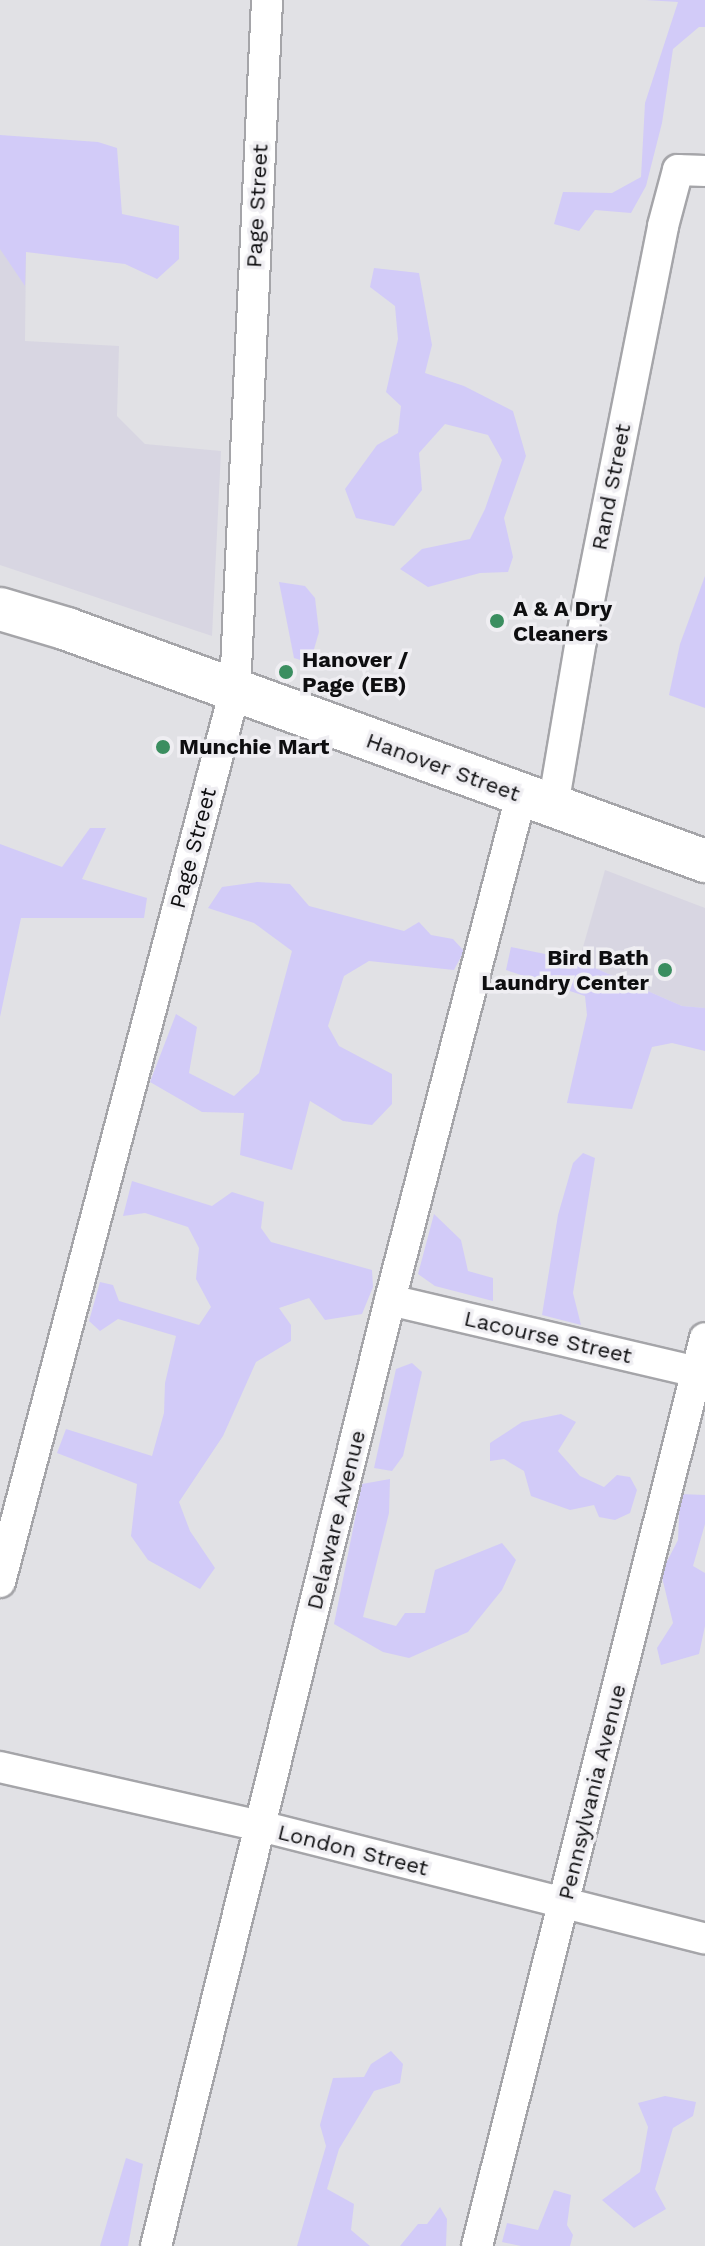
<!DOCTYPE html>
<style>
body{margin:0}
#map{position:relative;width:705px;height:2246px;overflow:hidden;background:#e1e1e5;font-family:"Work Sans",sans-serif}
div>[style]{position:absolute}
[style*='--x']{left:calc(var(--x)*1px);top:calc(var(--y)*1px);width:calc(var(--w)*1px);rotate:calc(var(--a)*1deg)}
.built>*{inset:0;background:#d8d6e2}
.green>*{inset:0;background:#d2cbf8}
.roads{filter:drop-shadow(2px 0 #a5a5a9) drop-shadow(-2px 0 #a5a5a9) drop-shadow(0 2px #a5a5a9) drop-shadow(0 -2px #a5a5a9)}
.minor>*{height:30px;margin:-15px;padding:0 15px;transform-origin:15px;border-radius:15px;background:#fff}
.secondary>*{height:42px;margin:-21px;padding:0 21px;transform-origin:21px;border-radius:21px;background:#fff}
.dots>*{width:22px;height:22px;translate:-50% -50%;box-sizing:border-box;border:4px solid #efeef2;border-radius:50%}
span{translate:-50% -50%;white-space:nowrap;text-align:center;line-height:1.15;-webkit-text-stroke:7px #efeef2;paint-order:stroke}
.street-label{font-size:22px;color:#0e0e10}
.poi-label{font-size:22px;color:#0e0e10;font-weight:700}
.left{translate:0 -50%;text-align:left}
.right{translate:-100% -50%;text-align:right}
</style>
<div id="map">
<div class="built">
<i style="clip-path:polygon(0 221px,26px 252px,25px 341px,119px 346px,117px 416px,145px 444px,221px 451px,212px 636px,0 565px)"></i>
<i style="clip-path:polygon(605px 870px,705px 908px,705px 1008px,682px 1006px,579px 961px)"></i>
</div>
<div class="green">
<i style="clip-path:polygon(646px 0,705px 0,705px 27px,699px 27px,673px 49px,662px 123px,646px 186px,631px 213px,595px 210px,579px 231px,554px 224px,563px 192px,612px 193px,641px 177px,645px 103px,678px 2px)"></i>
<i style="clip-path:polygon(0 135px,98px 142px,117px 148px,122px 214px,179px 226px,179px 259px,157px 279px,125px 264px,26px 252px,25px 286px,0 249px)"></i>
<i style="clip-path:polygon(374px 268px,419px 273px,432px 345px,425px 373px,464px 386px,513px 411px,526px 456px,504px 518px,513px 557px,508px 572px,480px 573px,428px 587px,400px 569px,422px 549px,470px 539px,485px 509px,502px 460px,488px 435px,445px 424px,419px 453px,422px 490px,394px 526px,356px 518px,345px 489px,377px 445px,398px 433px,401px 406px,386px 392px,398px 339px,395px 306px,370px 287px)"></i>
<i style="clip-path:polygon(705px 576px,705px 708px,669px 695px,680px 644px)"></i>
<i style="clip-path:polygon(279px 582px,305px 586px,315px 598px,319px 632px,310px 663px,294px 658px)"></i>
<i style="clip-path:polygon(90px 828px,106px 828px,82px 879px,147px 898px,144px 918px,21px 918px,0 1017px,0 844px,62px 867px)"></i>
<i style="clip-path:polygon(257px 882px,290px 884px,309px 906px,404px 931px,419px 922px,431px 935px,453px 939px,464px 951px,454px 970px,369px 961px,344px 976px,328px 1026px,339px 1046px,392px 1074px,392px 1104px,372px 1125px,343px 1121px,310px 1101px,292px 1170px,240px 1155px,244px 1113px,202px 1112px,150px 1082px,176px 1014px,197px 1027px,189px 1073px,234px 1096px,259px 1073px,292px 951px,254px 923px,208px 908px,222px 887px)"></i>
<i style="clip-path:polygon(511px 947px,579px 961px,682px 1006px,705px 1008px,705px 1051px,672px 1043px,652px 1047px,632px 1109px,567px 1103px,587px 1015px,585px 996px,506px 970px)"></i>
<i style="clip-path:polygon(583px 1153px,595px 1158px,573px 1293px,581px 1325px,542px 1315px,558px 1215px,573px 1163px)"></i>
<i style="clip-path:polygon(132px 1181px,212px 1206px,232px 1192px,264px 1202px,261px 1228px,271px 1242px,372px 1270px,373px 1287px,362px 1314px,325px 1320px,309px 1298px,279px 1308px,291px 1325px,291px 1341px,256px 1362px,223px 1436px,179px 1502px,190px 1531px,215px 1568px,200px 1589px,148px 1560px,131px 1536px,137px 1484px,57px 1453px,66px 1429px,152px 1456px,164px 1413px,165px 1383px,176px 1336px,118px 1319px,100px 1331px,89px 1321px,100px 1282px,113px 1285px,119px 1301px,199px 1325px,211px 1307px,196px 1279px,199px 1248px,188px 1227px,145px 1213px,123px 1216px)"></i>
<i style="clip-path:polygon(434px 1214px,461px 1240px,468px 1271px,493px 1278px,493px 1301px,435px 1286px,418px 1274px)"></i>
<i style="clip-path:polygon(412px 1363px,422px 1372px,403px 1456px,392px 1471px,374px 1468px,396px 1369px)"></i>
<i style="clip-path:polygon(561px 1414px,576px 1422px,558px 1451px,580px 1476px,604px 1487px,617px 1475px,630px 1477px,637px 1490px,630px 1513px,615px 1520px,599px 1517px,594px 1505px,570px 1510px,531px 1496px,524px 1471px,504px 1459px,490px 1461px,490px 1443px,522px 1422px)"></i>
<i style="clip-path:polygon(390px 1479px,389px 1513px,363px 1617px,396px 1626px,405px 1613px,425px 1613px,435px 1570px,502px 1543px,516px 1560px,502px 1590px,468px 1632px,409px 1658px,383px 1652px,334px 1624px,362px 1484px)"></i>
<i style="clip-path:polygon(680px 1494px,705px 1495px,705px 1524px,693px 1566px,705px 1573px,705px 1626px,699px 1654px,661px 1665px,657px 1648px,673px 1623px,661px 1573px,678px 1540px)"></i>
<i style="clip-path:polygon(391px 2051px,403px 2064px,400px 2083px,374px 2091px,339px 2149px,327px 2189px,354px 2204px,351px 2230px,370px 2246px,297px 2246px,326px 2146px,320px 2125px,333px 2078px,364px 2077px,371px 2064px)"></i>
<i style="clip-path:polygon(665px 2096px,696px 2102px,693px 2116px,673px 2128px,655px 2189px,666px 2209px,634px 2228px,602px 2200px,640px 2172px,648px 2127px,638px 2103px)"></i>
<i style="clip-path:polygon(126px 2158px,143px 2164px,128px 2246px,100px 2246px)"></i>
<i style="clip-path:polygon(554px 2190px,571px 2195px,567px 2225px,573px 2235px,570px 2246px,521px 2246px,502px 2242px,507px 2223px,538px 2230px)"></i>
<i style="clip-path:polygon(440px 2207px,447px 2219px,446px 2246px,400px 2246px,418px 2224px,427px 2224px)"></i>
</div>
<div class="roads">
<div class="minor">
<i style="--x:553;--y:806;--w:167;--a:-80.4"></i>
<i style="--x:581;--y:641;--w:423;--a:-78.8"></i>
<i style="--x:663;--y:226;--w:58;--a:-75"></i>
<i style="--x:678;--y:170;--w:27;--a:2"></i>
<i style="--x:390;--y:1300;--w:324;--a:13.2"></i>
<i style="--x:0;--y:1582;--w:922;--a:-75.24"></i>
<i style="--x:235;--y:690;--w:691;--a:-87.34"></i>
<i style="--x:0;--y:1767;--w:267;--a:12.8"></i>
<i style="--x:260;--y:1826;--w:459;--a:14.2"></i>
<i style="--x:156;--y:2246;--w:975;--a:-76.11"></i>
<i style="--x:390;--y:1300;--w:521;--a:-75.43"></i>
<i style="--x:477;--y:2246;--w:936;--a:-75.9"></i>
</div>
<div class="secondary">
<i style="--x:0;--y:609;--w:70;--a:16.6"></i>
<i style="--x:67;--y:629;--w:679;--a:19.98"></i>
</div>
</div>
<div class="dots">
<i style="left:497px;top:621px;background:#3b8e60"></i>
<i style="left:286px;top:672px;background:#3b8e60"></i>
<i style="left:163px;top:747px;background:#3b8e60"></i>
<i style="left:665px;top:970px;background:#3b8e60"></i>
</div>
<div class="street-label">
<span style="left:257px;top:206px;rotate:-87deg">Page Street</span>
<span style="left:611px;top:487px;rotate:-79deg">Rand Street</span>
<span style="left:443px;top:767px;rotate:20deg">Hanover Street</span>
<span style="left:193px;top:848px;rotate:-75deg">Page Street</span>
<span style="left:548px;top:1337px;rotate:13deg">Lacourse Street</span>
<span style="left:336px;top:1520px;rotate:-76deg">Delaware Avenue</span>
<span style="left:592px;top:1792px;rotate:-76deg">Pennsylvania Avenue</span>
<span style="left:353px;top:1850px;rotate:14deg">London Street</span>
</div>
<div class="poi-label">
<span class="left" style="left:513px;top:621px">A &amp; A Dry<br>Cleaners</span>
<span class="left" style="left:302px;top:672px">Hanover /<br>Page (EB)</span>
<span class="left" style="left:179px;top:747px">Munchie Mart</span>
<span class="right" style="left:649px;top:970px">Bird Bath<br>Laundry Center</span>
</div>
</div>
